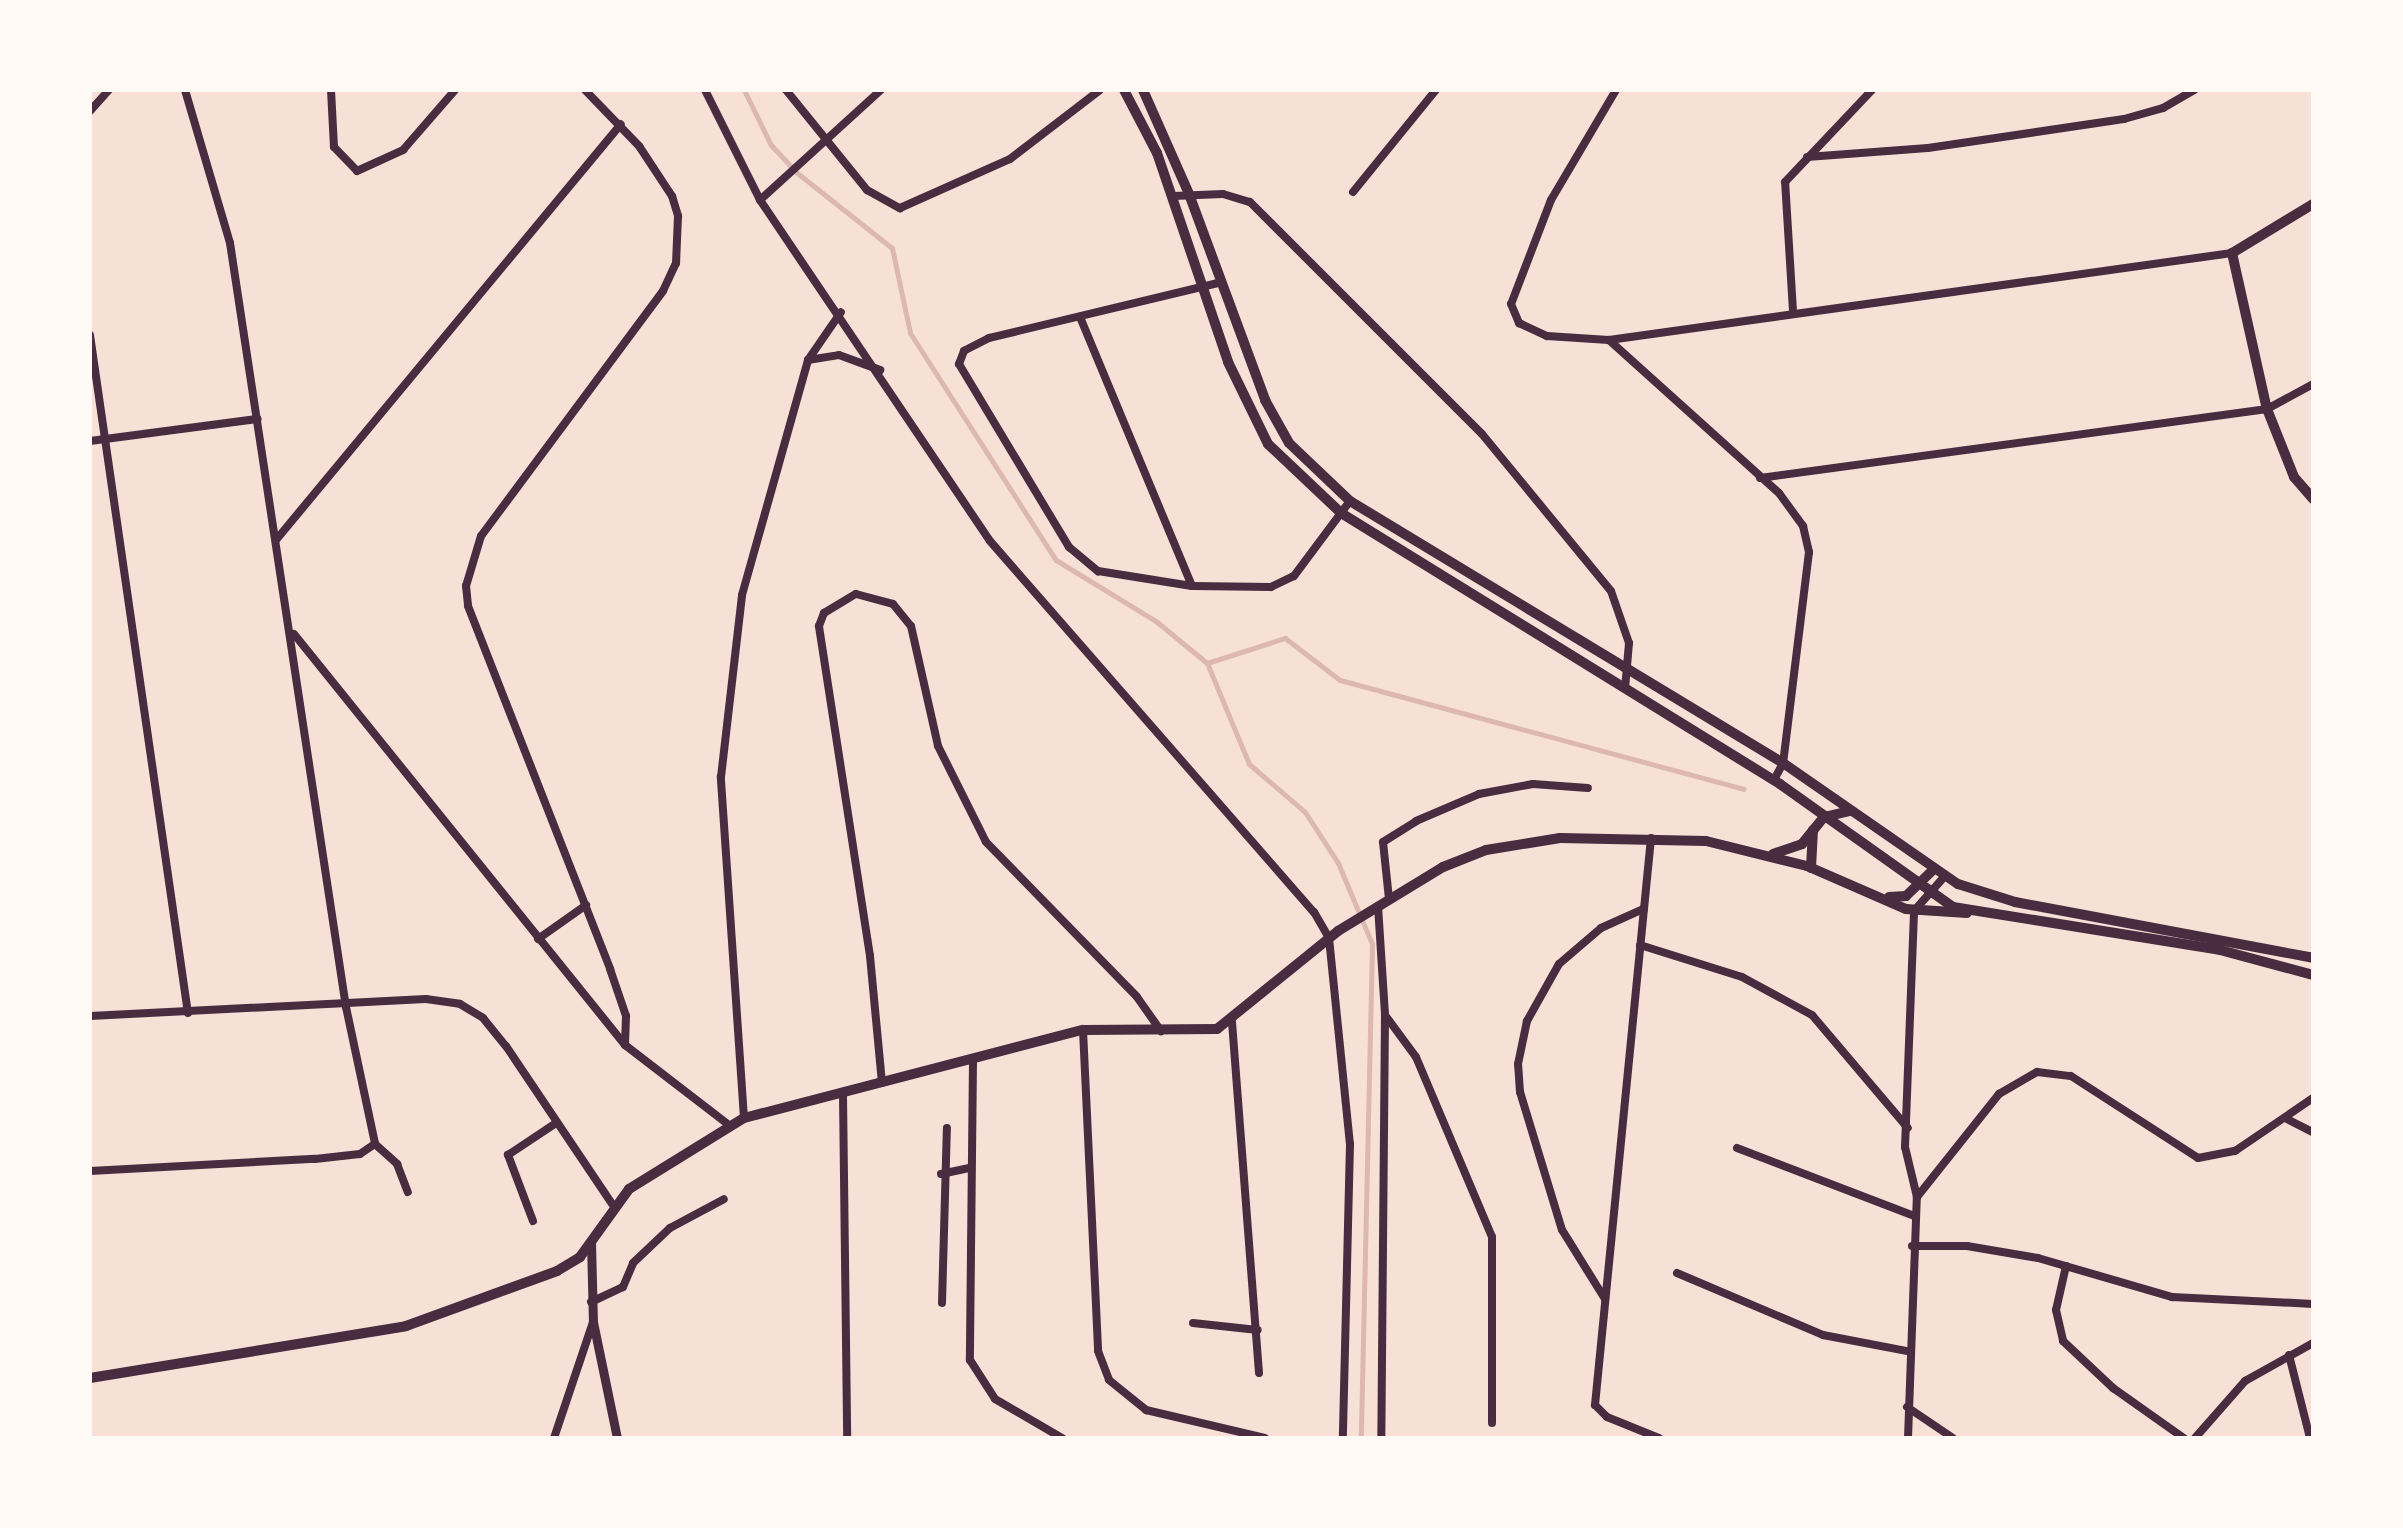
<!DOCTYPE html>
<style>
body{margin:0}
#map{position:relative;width:2403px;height:1528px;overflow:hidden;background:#f7e1d7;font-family:Manrope,sans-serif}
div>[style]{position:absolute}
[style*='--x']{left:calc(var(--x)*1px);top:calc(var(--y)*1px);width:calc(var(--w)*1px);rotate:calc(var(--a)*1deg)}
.stream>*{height:5px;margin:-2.5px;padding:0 2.5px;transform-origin:2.5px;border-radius:2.5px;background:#dcb8b0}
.minor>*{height:8px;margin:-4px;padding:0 4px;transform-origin:4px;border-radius:4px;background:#4a2c40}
.tertiary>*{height:9px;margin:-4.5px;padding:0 4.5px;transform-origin:4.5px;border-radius:4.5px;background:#4a2c40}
.secondary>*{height:10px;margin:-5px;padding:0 5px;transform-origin:5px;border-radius:5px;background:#4a2c40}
span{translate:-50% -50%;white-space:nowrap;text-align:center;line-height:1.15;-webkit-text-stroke:8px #fffaf5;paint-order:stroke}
.frame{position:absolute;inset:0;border:92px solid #fffaf5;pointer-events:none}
</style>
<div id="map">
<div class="stream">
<i style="--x:744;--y:90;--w:61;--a:63.9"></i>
<i style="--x:771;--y:145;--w:37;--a:47"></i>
<i style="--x:796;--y:172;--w:122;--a:38.4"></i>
<i style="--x:892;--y:248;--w:87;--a:78"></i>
<i style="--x:910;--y:333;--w:270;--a:57.3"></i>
<i style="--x:1056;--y:560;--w:119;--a:31.5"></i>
<i style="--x:1157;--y:622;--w:65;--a:39.4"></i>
<i style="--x:1207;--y:663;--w:109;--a:67.4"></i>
<i style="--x:1249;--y:764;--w:74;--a:40.6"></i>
<i style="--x:1305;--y:812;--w:61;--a:57.1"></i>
<i style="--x:1338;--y:863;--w:88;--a:67.2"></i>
<i style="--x:1372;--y:944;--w:494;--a:91.3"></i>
<i style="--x:1207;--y:663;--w:82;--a:-17.8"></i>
<i style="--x:1285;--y:638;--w:69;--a:37.4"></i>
<i style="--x:1340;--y:680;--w:418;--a:15.1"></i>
</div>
<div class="minor">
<i style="--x:185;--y:90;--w:159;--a:73.6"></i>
<i style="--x:230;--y:243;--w:773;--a:81.37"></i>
<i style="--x:346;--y:1007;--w:140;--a:78"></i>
<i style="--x:331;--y:90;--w:57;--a:87"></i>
<i style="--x:334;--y:147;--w:33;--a:46"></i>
<i style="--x:357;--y:171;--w:51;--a:-24.5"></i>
<i style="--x:403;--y:150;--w:79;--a:-49.1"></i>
<i style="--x:585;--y:90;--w:78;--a:46"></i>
<i style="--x:639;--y:146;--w:60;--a:56.6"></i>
<i style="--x:672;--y:196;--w:21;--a:73"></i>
<i style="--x:678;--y:216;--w:47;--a:92.4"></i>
<i style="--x:676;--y:263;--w:31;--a:115"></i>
<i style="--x:663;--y:291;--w:305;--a:126.6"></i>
<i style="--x:481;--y:536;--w:52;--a:106.7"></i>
<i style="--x:466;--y:586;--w:20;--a:84"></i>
<i style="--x:468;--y:606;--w:390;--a:68.6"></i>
<i style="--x:610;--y:969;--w:50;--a:71.2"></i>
<i style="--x:626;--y:1016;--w:29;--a:92"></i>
<i style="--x:705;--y:90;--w:123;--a:63.4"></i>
<i style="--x:760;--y:200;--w:411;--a:56"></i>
<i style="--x:990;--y:541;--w:493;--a:48.9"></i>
<i style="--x:1314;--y:912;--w:30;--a:60"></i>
<i style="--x:1329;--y:938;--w:207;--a:84.2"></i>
<i style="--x:1350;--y:1144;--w:294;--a:91.4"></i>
<i style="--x:786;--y:90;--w:129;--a:51"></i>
<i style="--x:867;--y:190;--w:38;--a:29"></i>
<i style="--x:900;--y:208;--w:120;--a:-24"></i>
<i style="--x:1010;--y:159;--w:113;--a:-37.5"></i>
<i style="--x:1616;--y:90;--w:128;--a:120.6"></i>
<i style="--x:1551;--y:200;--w:111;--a:111"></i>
<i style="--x:1511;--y:304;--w:21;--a:67"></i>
<i style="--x:1519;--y:323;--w:31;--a:25"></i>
<i style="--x:1547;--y:336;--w:62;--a:3.7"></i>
<i style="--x:1609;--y:340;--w:629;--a:-7.95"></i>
<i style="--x:90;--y:111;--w:28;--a:-48"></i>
<i style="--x:1807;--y:157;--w:121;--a:-4.3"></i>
<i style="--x:1928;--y:148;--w:198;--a:-8.4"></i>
<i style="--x:2124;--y:119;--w:41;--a:-15.8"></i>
<i style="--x:2163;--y:108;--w:36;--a:-30"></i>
<i style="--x:1353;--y:192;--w:132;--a:-50.9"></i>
<i style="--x:1174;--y:196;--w:49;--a:-2.3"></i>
<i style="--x:1223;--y:194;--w:28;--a:17"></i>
<i style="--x:1250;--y:202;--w:328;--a:45"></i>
<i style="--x:1482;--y:434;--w:203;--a:50.6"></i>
<i style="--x:1611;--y:591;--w:55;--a:70.9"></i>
<i style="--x:1629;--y:643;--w:46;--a:95"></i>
<i style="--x:760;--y:200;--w:164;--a:-42.3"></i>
<i style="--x:1218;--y:283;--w:236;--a:166.5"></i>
<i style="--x:989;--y:338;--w:28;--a:153"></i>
<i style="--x:964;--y:351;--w:14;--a:111"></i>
<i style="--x:959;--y:364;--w:214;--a:59"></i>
<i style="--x:1069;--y:547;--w:38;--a:40"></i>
<i style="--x:1098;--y:571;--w:95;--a:9.1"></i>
<i style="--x:1192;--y:586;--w:79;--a:0.7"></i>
<i style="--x:1271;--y:587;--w:25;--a:-26"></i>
<i style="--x:1294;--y:576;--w:94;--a:-53.3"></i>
<i style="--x:1793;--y:311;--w:129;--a:-93.5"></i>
<i style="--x:1785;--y:182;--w:127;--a:-46.6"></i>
<i style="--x:1080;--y:317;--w:291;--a:67.4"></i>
<i style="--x:90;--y:335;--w:685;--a:81.78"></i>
<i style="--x:1609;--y:340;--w:229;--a:42"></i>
<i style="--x:1779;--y:493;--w:41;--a:54"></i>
<i style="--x:1803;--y:526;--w:27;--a:77"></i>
<i style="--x:1809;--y:552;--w:213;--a:97"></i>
<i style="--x:1783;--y:763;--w:19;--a:118"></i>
<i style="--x:808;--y:360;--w:58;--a:-55.5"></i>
<i style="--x:90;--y:441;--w:169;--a:-7.5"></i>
<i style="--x:1760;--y:478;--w:512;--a:-7.75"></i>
<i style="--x:2267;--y:409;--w:52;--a:-28.5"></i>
<i style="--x:276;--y:540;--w:540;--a:-50.33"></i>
<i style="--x:294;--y:634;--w:528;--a:51.15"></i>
<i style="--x:625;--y:1045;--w:131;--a:37.6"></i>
<i style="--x:1651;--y:838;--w:570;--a:95.64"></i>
<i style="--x:1595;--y:1405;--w:17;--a:45"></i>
<i style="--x:1607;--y:1417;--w:56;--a:22"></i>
<i style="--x:1389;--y:899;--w:57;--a:-96"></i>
<i style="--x:1383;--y:842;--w:39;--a:-32"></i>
<i style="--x:1416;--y:821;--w:69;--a:-23.2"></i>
<i style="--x:1479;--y:794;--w:55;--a:-10.5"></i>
<i style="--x:1533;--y:784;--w:55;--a:4.2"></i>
<i style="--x:1378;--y:906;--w:109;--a:86.3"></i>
<i style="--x:1385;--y:1015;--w:423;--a:90.5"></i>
<i style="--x:538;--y:939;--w:59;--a:-35.3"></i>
<i style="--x:1640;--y:945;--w:107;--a:17.4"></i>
<i style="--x:1742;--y:977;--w:80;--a:28.5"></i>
<i style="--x:1812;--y:1015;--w:148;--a:49.7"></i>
<i style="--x:1385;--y:1015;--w:52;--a:53.6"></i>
<i style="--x:1416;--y:1057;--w:195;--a:67.1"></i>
<i style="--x:1492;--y:1237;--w:186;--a:90"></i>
<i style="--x:90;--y:1016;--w:336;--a:-2.9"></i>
<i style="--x:426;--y:999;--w:34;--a:8"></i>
<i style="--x:460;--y:1004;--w:27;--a:31"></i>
<i style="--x:483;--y:1018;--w:36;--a:51"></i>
<i style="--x:506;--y:1046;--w:190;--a:56.1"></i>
<i style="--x:1232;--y:1022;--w:352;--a:85.6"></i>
<i style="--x:1083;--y:1030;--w:321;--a:87.3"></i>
<i style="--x:1098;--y:1351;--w:31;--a:69"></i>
<i style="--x:1109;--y:1380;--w:48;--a:39"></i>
<i style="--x:1146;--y:1410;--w:122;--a:13.2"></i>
<i style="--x:973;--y:1060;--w:300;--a:90.6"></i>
<i style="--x:970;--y:1360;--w:46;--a:57.3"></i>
<i style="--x:995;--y:1399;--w:78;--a:30.2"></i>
<i style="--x:882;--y:1083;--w:128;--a:-95.4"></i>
<i style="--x:870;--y:956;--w:334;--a:-98.8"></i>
<i style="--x:819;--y:626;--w:14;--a:-69"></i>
<i style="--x:824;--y:613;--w:37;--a:-31"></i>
<i style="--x:856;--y:594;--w:38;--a:15"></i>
<i style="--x:893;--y:604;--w:28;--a:51"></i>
<i style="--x:911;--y:626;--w:123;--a:77.3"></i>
<i style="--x:938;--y:746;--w:107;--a:63.4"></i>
<i style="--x:986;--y:842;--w:216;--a:45.7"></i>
<i style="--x:1137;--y:997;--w:42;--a:54.8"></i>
<i style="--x:843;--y:1095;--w:343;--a:89.3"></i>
<i style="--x:744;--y:1118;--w:342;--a:-93.9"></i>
<i style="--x:721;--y:777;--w:183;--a:-83.4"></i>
<i style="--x:742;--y:595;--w:244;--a:-74.3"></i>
<i style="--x:808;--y:360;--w:31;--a:-9"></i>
<i style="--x:839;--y:355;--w:44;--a:20.1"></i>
<i style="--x:2285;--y:1118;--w:31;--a:27"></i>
<i style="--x:375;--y:1144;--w:30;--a:42"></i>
<i style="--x:397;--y:1164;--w:30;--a:69"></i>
<i style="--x:1737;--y:1148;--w:190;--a:21"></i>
<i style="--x:90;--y:1171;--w:225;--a:-3.1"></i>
<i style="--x:315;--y:1159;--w:45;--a:-6.3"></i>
<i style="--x:360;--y:1154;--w:18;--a:-34"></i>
<i style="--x:941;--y:1174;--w:30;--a:-12"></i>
<i style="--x:1917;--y:1197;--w:132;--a:-51.5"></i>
<i style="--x:1999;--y:1094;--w:44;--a:-30.1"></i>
<i style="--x:2037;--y:1072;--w:34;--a:7"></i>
<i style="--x:2071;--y:1076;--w:151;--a:32.8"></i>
<i style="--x:2198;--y:1158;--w:38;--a:-11"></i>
<i style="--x:2235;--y:1151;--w:94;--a:-34.2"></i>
<i style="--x:533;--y:1221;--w:71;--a:-110.7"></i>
<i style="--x:508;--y:1155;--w:58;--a:-33.7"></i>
<i style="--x:1912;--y:1246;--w:55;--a:0"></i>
<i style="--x:1967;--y:1246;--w:72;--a:9.6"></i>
<i style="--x:2038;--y:1258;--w:140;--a:16.2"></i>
<i style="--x:2172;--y:1297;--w:141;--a:2.8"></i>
<i style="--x:2066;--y:1266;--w:45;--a:102.8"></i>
<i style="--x:2056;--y:1310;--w:32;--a:77"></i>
<i style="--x:2063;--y:1341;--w:69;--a:43.2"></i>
<i style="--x:2113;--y:1388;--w:87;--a:35.2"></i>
<i style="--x:1677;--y:1273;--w:159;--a:23"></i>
<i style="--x:1823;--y:1335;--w:86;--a:10.8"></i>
<i style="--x:1605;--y:1299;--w:81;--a:-121.9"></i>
<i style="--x:1562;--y:1230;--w:144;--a:-106.9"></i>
<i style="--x:1520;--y:1092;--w:28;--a:-94"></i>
<i style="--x:1518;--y:1064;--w:44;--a:-78.2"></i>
<i style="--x:1527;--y:1021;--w:65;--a:-60.7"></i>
<i style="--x:1559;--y:964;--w:55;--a:-40.6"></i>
<i style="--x:1601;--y:928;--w:46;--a:-24.3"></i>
<i style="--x:591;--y:1302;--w:35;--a:-25"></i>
<i style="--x:623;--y:1287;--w:26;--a:-67"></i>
<i style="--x:633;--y:1263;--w:51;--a:-43.4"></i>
<i style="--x:670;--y:1228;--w:61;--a:-28.2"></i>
<i style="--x:942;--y:1303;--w:175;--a:-88.4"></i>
<i style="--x:1193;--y:1323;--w:65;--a:6.1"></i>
<i style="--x:2289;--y:1355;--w:86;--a:75.8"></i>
<i style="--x:1907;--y:1407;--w:55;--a:34"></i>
<i style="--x:554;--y:1438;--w:122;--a:-71.4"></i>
<i style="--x:1908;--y:1438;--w:241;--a:-87.9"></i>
<i style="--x:1917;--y:1197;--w:51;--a:-103.5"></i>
<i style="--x:1905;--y:1147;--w:236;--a:-87.8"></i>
<i style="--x:1914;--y:911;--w:45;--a:-48.6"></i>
<i style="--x:2195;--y:1438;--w:76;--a:-48.7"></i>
<i style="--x:2245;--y:1381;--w:78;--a:-29.2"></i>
</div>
<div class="tertiary">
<i style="--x:591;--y:1242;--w:80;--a:88.6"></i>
<i style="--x:593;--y:1322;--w:118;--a:78.3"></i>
</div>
<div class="secondary">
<i style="--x:1124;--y:90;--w:71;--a:62.4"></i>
<i style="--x:1157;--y:153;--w:221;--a:71.2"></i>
<i style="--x:1228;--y:362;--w:91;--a:64"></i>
<i style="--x:1268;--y:444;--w:100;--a:43.4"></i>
<i style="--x:1341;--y:513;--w:516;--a:31.69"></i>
<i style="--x:1780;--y:784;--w:212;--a:35.4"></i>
<i style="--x:1953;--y:907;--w:270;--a:9.1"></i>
<i style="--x:2220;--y:950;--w:96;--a:15"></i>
<i style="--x:1143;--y:90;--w:114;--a:66.1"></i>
<i style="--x:1189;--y:194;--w:220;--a:69.7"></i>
<i style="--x:1265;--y:400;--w:49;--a:60.8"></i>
<i style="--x:1289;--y:443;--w:84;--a:43.6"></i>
<i style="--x:1350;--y:501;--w:506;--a:31.18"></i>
<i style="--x:1783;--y:763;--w:213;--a:34.7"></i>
<i style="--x:1958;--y:884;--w:60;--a:17.5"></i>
<i style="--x:2015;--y:902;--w:303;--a:10.6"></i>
<i style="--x:2313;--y:204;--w:95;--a:148.8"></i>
<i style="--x:2232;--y:253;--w:160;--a:77.4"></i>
<i style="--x:2267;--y:409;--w:73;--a:68.3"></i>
<i style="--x:2294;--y:477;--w:29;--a:49"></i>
<i style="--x:1773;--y:854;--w:31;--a:-19"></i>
<i style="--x:1802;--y:844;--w:35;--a:-51"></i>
<i style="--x:1824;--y:817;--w:27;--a:-13"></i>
<i style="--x:1811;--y:868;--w:38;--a:-87"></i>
<i style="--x:1889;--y:897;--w:17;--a:-3"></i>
<i style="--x:1906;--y:896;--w:36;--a:-44"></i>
<i style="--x:90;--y:1378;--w:320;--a:-9.3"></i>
<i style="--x:406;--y:1326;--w:161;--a:-20"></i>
<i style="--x:557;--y:1271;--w:27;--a:-31"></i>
<i style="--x:580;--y:1257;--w:84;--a:-54.2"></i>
<i style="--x:629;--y:1189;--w:135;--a:-31.7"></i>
<i style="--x:744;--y:1118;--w:350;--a:-14.6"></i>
<i style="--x:1083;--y:1030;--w:134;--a:-0.4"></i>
<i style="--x:1217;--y:1029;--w:156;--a:-39"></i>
<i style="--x:1338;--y:931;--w:123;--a:-31.4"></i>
<i style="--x:1443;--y:867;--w:46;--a:-21.6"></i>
<i style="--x:1486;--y:850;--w:75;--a:-9.2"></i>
<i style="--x:1560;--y:838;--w:146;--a:1.2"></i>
<i style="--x:1706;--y:841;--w:104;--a:13.9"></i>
<i style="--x:1807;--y:866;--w:108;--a:23.5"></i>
<i style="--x:1906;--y:909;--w:61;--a:3.8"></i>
</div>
<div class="frame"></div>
</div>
